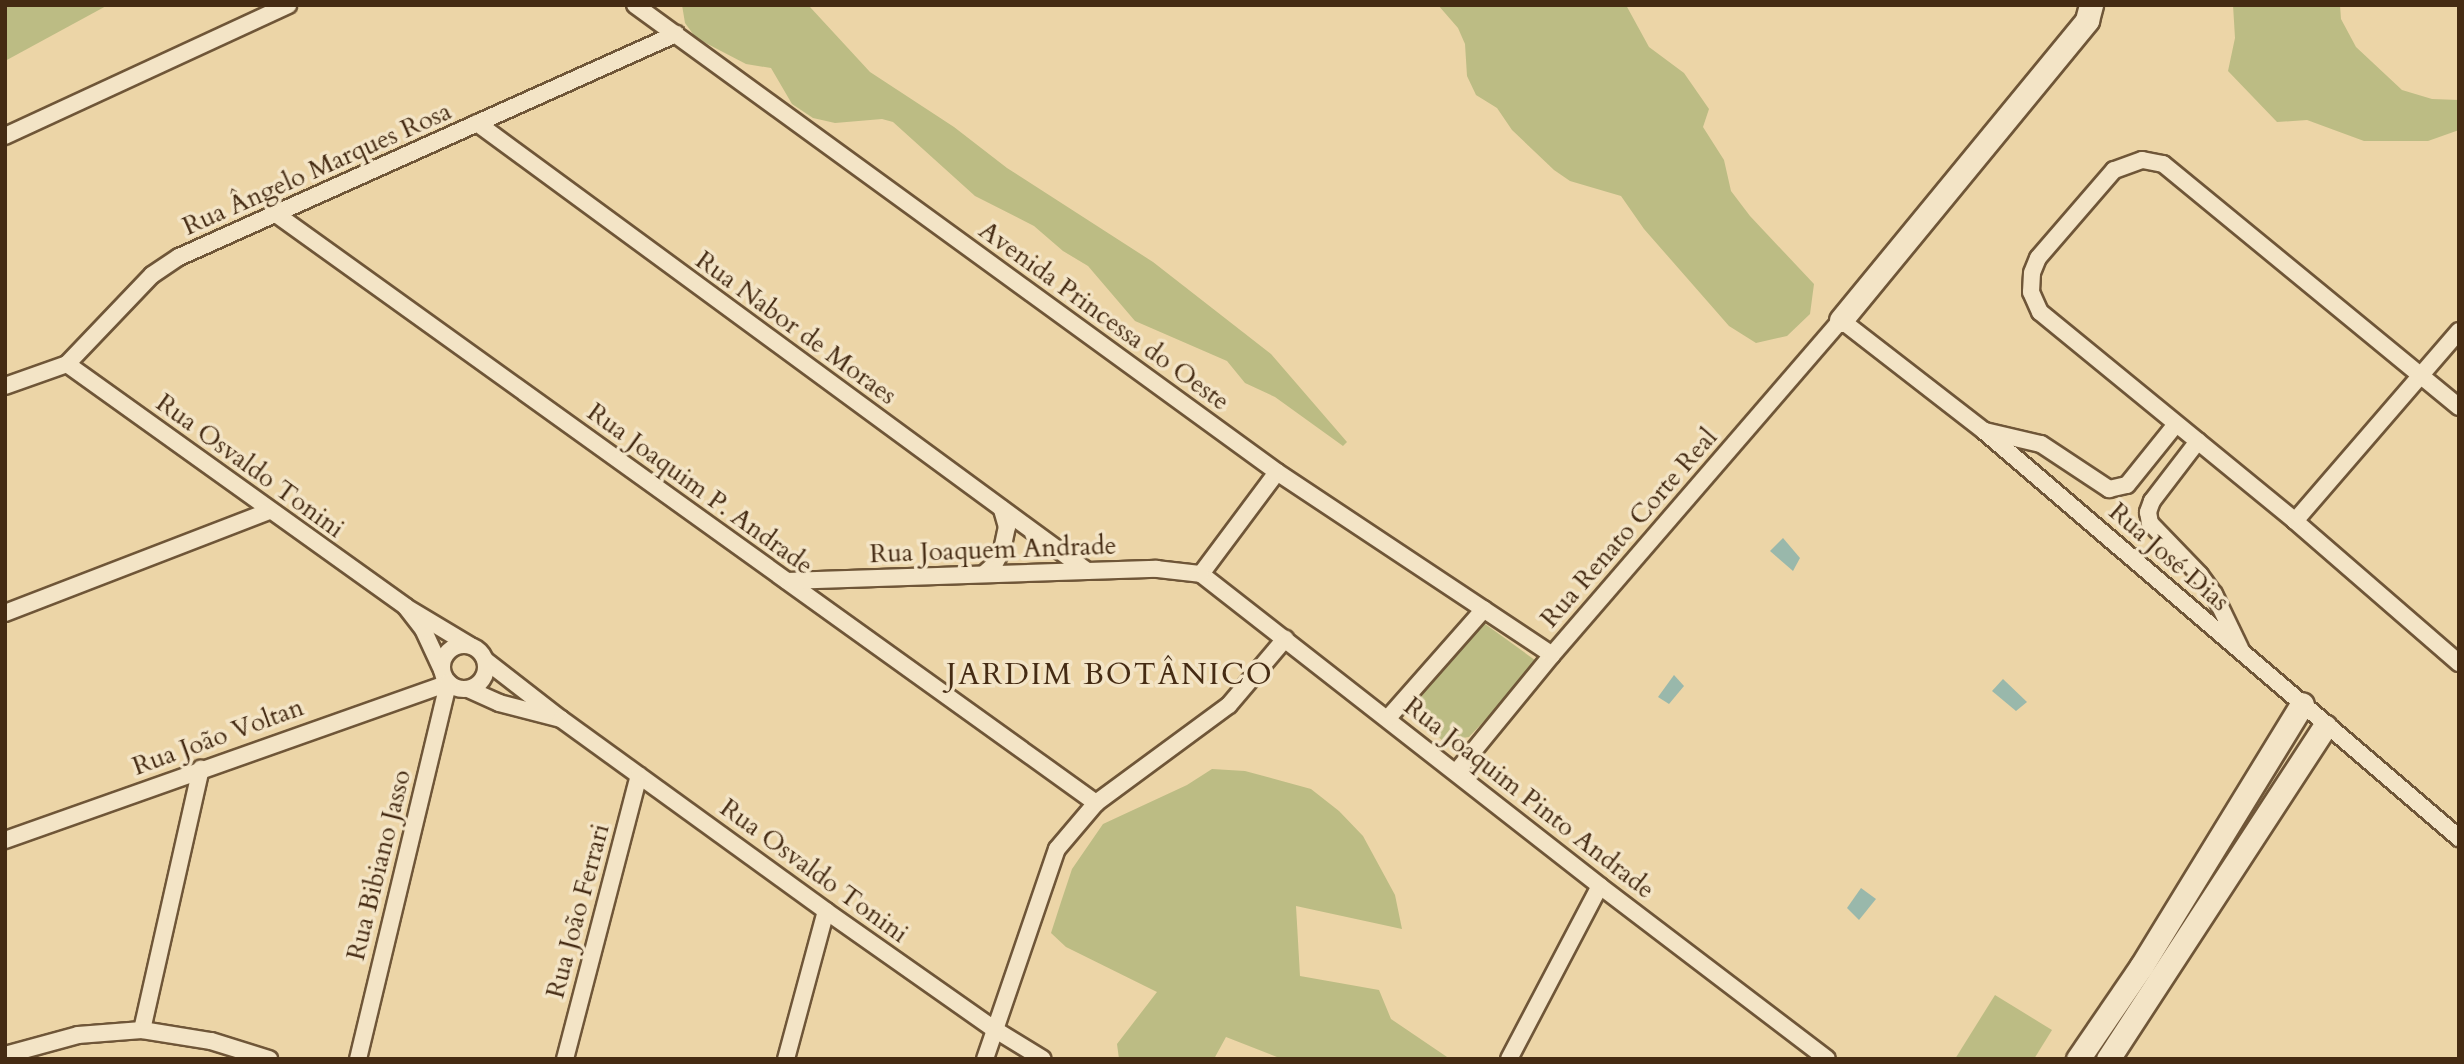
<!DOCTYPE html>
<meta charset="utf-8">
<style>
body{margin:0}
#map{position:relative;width:2464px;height:1064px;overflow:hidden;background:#ecd5a7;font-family:Cardo,serif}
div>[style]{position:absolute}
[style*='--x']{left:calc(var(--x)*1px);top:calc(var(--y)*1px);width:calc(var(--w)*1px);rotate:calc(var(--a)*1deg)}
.green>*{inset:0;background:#bcbc84}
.water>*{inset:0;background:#99b8ab}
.roads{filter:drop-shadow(2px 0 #6f5638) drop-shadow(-2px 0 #6f5638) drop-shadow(0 2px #6f5638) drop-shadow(0 -2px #6f5638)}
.street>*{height:16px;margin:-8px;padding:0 8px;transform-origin:8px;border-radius:8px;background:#f3e4c6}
.street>.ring{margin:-8px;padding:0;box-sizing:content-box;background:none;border:16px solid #f3e4c6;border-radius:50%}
.secondary>*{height:23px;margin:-11.5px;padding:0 11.5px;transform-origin:11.5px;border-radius:11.5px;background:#f3e4c6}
span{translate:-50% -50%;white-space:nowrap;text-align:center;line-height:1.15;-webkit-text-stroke:7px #f3e4c6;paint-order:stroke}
.street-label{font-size:26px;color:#452b13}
.quarter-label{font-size:30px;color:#452b13;letter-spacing:2px}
.frame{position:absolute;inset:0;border:7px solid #452b13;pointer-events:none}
</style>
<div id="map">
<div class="green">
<i style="clip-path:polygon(5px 5px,108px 5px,5px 61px)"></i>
<i style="clip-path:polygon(682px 5px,810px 7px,870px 72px,954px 127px,1007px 168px,1153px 262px,1271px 354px,1347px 442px,1343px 446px,1275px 397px,1245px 383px,1227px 361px,1135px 321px,1088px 266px,1063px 251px,1034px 226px,975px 196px,893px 122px,882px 119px,835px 123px,813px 118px,792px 104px,771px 68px,746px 64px,696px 38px,685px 23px)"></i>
<i style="clip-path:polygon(1438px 5px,1626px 5px,1649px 47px,1684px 73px,1709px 109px,1703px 127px,1724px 160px,1731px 191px,1750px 216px,1814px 284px,1810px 314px,1787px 336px,1756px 343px,1729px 326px,1644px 229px,1621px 196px,1570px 181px,1554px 170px,1512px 130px,1497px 108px,1476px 95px,1467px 76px,1465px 44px,1458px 28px)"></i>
<i style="clip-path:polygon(2233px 5px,2340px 5px,2341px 19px,2356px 47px,2402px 90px,2432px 99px,2459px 100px,2459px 130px,2428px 141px,2364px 141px,2307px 120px,2277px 122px,2228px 71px,2235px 38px)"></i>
<i style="clip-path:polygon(1481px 621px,1539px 663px,1469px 737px,1443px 741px,1405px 710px)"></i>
<i style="clip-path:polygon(1212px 769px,1245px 771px,1311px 789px,1339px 811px,1363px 836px,1395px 895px,1402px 929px,1296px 906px,1300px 976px,1379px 990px,1391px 1019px,1450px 1059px,1282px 1059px,1226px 1037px,1214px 1059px,1119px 1059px,1117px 1044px,1157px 992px,1066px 947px,1051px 933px,1061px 902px,1072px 869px,1103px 824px,1187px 785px)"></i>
<i style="clip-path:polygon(1995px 995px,2052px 1030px,2034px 1059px,1955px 1059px)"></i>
</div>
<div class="water">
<i style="clip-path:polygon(1783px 538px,1800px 558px,1793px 571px,1770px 551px)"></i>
<i style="clip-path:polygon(1674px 675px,1684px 686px,1669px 704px,1658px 697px)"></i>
<i style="clip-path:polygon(2003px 679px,2027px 702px,2016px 711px,1992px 691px)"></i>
<i style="clip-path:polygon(1861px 888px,1876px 899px,1859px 920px,1847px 908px)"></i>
</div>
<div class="roads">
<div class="street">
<i style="--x:635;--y:5;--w:794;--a:36.03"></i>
<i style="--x:1277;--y:472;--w:330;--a:33.6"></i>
<i style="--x:477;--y:123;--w:757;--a:36.29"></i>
<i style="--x:5;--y:136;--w:312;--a:-24.8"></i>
<i style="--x:276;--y:214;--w:1010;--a:35.69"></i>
<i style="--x:67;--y:364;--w:417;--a:35.6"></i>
<i style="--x:5;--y:386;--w:66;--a:-19.5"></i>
<i style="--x:67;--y:364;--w:123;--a:-46.3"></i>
<i style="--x:152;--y:275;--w:32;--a:-34"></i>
<i style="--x:179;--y:257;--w:545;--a:-24.17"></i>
<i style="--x:2459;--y:407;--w:383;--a:-140.6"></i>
<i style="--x:2163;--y:164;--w:21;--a:-169"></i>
<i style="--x:2142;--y:160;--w:30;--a:160"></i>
<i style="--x:2114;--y:170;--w:116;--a:130.8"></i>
<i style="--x:2038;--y:258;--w:16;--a:112"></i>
<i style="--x:2032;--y:273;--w:19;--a:93"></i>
<i style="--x:2031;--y:292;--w:22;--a:66"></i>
<i style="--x:2040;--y:312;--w:330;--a:39.3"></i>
<i style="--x:2295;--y:521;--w:217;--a:40.9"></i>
<i style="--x:1985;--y:431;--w:57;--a:13.1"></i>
<i style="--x:2041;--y:444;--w:82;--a:33.5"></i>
<i style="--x:2109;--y:489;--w:18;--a:-13"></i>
<i style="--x:2127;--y:485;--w:78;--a:-51.2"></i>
<i style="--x:2198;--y:441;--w:76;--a:127.5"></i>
<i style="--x:2152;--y:501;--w:12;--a:110"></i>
<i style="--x:2148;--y:512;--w:11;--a:80"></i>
<i style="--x:2150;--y:523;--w:72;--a:46.1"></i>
<i style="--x:2200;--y:575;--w:24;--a:54"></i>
<i style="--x:2214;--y:594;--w:60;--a:64.3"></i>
<i style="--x:2295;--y:521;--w:251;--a:-49.2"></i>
<i style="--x:984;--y:574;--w:13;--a:-42"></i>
<i style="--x:994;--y:565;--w:17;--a:-62"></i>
<i style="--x:1002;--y:550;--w:24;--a:-78"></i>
<i style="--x:1007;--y:527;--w:19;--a:-106"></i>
<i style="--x:1201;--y:574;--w:507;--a:38.02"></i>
<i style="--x:1600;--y:886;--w:285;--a:37.3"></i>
<i style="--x:1201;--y:574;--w:127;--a:-53.3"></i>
<i style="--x:787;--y:581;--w:370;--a:-1.9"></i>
<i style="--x:1157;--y:569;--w:44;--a:6.5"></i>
<i style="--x:5;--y:613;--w:283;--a:-21.1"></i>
<i class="ring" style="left:442px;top:645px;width:28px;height:28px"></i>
<i style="--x:442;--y:670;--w:45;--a:-114.9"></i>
<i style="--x:423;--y:629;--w:28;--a:-128"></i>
<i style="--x:406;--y:607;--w:74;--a:31.1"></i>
<i style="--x:468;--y:689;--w:34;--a:24"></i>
<i style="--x:499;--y:703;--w:64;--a:14.5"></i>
<i style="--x:561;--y:719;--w:96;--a:-142.2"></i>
<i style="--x:1388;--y:718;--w:145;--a:-48.6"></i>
<i style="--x:561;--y:719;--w:327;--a:35.9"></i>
<i style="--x:826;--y:911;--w:205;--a:35.1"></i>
<i style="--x:994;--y:1029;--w:57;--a:31.5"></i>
<i style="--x:1457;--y:771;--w:150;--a:-50.7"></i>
<i style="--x:1552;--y:655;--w:442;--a:-49.2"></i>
<i style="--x:1841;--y:320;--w:181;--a:37.8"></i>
<i style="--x:1984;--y:431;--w:626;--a:40.59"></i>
<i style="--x:5;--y:840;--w:470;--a:-19.5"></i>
<i style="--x:142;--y:1030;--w:268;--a:-77.3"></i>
<i style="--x:5;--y:1055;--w:76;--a:-15.3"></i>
<i style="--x:78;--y:1035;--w:64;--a:-4.5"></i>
<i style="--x:142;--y:1030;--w:70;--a:9.1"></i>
<i style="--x:211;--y:1041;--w:61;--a:17.2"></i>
<i style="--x:358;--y:1059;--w:387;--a:-76.5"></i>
<i style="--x:565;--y:1059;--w:293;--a:-75.4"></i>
<i style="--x:786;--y:1059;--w:153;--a:-74.9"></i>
<i style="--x:985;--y:1059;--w:222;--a:-71.1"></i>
<i style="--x:1057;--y:849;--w:60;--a:-49.7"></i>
<i style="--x:1096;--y:803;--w:165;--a:-36.4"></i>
<i style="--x:1229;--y:705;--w:87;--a:-49.7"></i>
<i style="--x:1509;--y:1059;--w:195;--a:-62.3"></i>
</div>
<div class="secondary">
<i style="--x:1841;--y:320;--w:388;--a:-50.6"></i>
<i style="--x:2087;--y:20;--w:16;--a:-75"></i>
<i style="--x:2078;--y:1059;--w:112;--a:-55.6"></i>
<i style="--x:2141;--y:967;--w:308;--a:-58.5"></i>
<i style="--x:2108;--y:1059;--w:397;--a:-56.9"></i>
</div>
</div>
<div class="street-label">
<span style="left:317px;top:169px;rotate:-24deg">Rua Ângelo Marques Rosa</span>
<span style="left:1104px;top:316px;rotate:36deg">Avenida Princessa do Oeste</span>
<span style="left:796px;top:328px;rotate:36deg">Rua Nabor de Moraes</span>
<span style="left:250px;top:466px;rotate:36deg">Rua Osvaldo Tonini</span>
<span style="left:700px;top:489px;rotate:36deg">Rua Joaquim P. Andrade</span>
<span style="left:1629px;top:528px;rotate:-49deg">Rua Renato Corte Real</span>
<span style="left:993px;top:550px;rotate:-2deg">Rua Joaquem Andrade</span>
<span style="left:2169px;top:557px;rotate:41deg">Rua José Dias</span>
<span style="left:218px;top:737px;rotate:-20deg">Rua João Voltan</span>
<span style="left:1529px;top:798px;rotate:38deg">Rua Joaquim Pinto Andrade</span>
<span style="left:379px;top:865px;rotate:-76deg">Rua Bibiano Jasso</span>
<span style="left:814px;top:871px;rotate:36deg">Rua Osvaldo Tonini</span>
<span style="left:578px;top:911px;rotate:-75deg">Rua João Ferrari</span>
</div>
<div class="quarter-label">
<span style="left:1110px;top:675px">JARDIM BOTÂNICO</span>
</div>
<div class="frame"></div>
</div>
